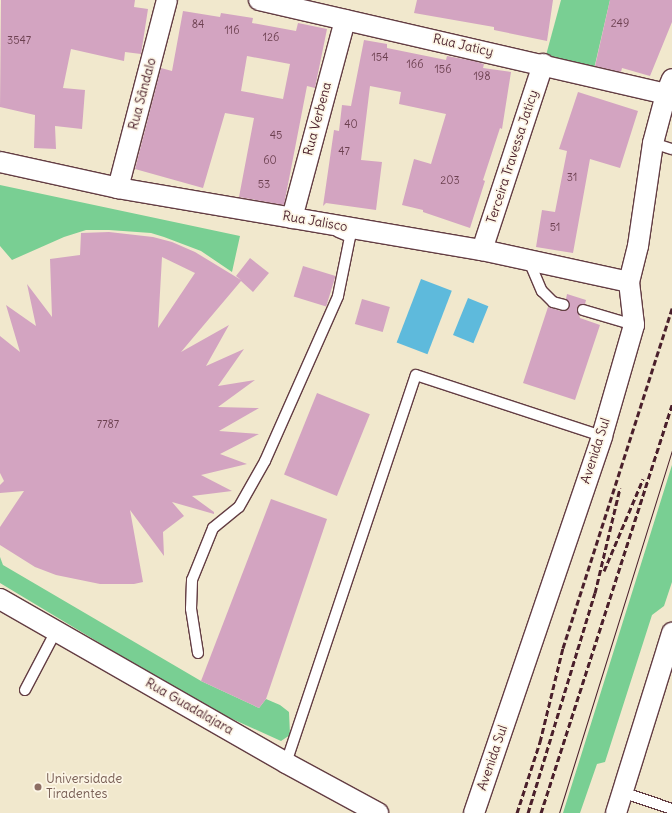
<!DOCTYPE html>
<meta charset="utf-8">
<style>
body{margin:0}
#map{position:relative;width:672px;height:813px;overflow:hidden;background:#f1e8cd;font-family:Delius,sans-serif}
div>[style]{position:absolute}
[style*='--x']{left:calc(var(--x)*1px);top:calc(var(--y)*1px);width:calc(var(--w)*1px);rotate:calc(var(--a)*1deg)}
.green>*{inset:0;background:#79cf93}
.water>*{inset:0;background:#5ebadc;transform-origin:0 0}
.building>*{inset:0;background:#d3a4c1;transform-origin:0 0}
.roads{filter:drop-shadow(1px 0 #633d43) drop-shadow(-1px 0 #633d43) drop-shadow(0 1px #633d43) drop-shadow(0 -1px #633d43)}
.service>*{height:10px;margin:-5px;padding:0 5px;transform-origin:5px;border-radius:5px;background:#fff}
.minor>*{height:20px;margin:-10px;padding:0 10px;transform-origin:10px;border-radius:10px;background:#fff}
.tram>*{height:1px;margin:-0.5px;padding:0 0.5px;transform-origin:0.5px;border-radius:0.5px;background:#4a1f2b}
.rail>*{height:3px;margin-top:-1.5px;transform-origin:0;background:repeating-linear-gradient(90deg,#4a1f2b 0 6px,transparent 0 9px)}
.dots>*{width:11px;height:11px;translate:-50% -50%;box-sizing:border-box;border:2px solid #fcf5e5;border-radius:50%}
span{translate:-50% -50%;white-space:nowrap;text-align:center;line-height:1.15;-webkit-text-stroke:3.5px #fcf5e5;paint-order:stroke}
.number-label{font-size:11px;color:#6c4050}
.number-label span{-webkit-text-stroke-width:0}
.street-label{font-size:13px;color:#4a1f2b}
.education-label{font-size:13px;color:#785e54}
.left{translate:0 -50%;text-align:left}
</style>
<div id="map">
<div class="green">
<i style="clip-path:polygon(561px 0,610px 0,594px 69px,545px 59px)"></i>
<i style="clip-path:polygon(0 185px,240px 236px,232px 272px,201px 251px,164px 237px,151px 233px,109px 230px,86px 230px,64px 237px,12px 260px,0 246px)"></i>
<i style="clip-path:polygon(672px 465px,672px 582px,664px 606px,652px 615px,605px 762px,597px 764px,580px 813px,563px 813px)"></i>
<i style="clip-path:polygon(0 557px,3px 565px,201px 681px,259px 708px,266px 699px,280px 705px,289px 712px,290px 735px,281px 741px,206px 707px,0 583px)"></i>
</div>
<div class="water">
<i style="left:421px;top:279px;width:33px;height:68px;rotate:21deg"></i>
<i style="left:468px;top:298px;width:22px;height:40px;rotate:22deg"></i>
</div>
<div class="building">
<i style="clip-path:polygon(1px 0,135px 0,134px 7px,148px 9px,141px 54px,125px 52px,124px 61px,71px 49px,63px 88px,85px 90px,82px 129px,55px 126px,56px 149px,34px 148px,35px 115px,0 107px)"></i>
<i style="clip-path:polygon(417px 0,553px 0,547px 41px,494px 30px,494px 27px,414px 13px)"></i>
<i style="clip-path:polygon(610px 0,672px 0,672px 22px,650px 76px,622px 68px,621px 72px,595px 66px)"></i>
<i style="clip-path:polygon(evenodd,183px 11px,220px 17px,221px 13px,253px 18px,252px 23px,296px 31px,298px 23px,327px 29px,315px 88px,307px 86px,284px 205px,239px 197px,254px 118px,225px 113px,203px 188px,135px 169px,161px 68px,172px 71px,183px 11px,247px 56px,290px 64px,283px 99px,241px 91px,247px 56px)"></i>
<i style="clip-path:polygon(364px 40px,387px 44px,387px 48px,446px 60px,447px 56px,474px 61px,484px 64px,483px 68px,511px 72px,502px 129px,500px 128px,483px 180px,485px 181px,470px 228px,423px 212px,423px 210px,402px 205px,414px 159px,431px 164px,446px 114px,399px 104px,401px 92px,370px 86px,361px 160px,382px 162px,376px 210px,326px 203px,323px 206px,334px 130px,339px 131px,342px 105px,351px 106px)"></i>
<i style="clip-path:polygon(578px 92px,638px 111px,620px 168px,590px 159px,573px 253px,536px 247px,542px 210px,555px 212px,567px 151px,559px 149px)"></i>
<i style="clip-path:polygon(evenodd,109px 232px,153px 237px,172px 242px,195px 252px,241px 280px,236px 276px,250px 258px,269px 273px,253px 292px,241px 281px,181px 352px,229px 325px,206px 366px,244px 349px,218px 386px,255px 380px,218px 407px,259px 408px,219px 431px,259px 434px,220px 454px,247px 464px,201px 475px,232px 491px,192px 496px,214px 512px,214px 514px,172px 502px,184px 516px,163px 532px,164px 556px,130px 510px,143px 582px,134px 584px,100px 584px,56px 575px,35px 567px,0 545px,0 527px,24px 491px,0 493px,0 485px,4px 481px,0 473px,0 336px,20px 352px,6px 305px,36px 326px,27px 284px,52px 317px,50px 259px,80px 255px,81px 233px,109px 232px,162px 257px,195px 273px,158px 328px,162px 257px)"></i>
<i style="left:303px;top:266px;width:34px;height:32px;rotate:17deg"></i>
<i style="clip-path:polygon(567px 294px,586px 300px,585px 304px,581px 304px,577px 308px,580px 318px,600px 325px,575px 400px,523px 383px,548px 307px,561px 311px,568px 310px,570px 304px,566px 299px)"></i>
<i style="left:362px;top:299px;width:29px;height:26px;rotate:16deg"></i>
<i style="left:317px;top:393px;width:57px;height:88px;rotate:22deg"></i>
<i style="clip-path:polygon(271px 499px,327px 519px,266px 699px,259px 708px,201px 681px)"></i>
</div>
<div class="roads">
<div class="service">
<i style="--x:653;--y:143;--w:20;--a:18"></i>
<i style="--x:529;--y:261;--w:33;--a:67"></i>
<i style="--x:542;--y:291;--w:16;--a:45"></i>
<i style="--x:553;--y:302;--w:11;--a:15"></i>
<i style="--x:583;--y:310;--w:53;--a:16.4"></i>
<i style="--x:198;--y:653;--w:45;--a:-99"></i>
<i style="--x:191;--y:609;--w:29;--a:-88"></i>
<i style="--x:192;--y:580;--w:56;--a:-68"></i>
<i style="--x:213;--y:528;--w:33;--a:-39"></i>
<i style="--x:239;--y:507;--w:53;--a:-60.5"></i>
<i style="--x:265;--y:461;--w:180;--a:-66.1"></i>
<i style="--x:338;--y:296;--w:60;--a:-78.5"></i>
<i style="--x:350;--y:237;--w:13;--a:-157"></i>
<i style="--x:25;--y:690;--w:67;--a:-62.3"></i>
<i style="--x:286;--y:763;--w:409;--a:-71.5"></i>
<i style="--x:416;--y:375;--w:196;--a:18.2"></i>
<i style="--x:622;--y:792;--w:53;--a:18.8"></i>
</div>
<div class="minor">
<i style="--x:259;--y:0;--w:418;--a:13"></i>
<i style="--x:0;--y:162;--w:121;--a:12.4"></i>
<i style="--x:118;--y:188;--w:369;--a:9.7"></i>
<i style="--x:482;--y:250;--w:150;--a:12.3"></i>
<i style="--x:118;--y:188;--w:194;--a:-75.4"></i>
<i style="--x:292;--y:218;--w:205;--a:-75"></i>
<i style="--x:482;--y:250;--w:196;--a:-71.8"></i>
<i style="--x:0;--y:599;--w:330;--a:29.8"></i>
<i style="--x:286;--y:763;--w:105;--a:28.5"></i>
<i style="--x:474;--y:813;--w:398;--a:-71.2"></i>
<i style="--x:602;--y:436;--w:116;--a:-73.9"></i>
<i style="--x:634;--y:325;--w:43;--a:-96.6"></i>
<i style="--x:629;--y:282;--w:37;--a:-76"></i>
<i style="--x:638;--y:246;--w:104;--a:-81.7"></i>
<i style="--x:653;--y:143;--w:51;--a:-75.1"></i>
<i style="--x:666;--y:94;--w:16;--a:-68"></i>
<i style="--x:616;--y:813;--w:189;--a:-72.7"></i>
</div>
</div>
<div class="tram">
<i style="--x:559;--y:813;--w:380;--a:-72.7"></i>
</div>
<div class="rail">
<i style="--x:604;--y:571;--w:100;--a:-67"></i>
<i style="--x:517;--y:813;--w:75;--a:-72.1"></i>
<i style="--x:540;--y:742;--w:97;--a:-76.3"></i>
<i style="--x:563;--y:648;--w:357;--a:-72.2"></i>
<i style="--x:528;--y:813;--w:230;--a:-73.1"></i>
<i style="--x:595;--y:593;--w:108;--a:-76.6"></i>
<i style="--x:541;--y:813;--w:429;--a:-72.2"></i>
</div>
<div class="dots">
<i style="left:38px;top:787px;background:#8d6e63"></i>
</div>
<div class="number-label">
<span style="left:620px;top:23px">249</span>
<span style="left:198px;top:24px">84</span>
<span style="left:232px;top:30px">116</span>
<span style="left:271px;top:37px">126</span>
<span style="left:19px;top:40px">3547</span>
<span style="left:380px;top:57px">154</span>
<span style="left:415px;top:64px">166</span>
<span style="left:443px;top:69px">156</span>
<span style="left:482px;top:76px">198</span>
<span style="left:351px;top:124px">40</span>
<span style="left:276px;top:135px">45</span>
<span style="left:344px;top:151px">47</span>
<span style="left:270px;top:160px">60</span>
<span style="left:572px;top:177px">31</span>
<span style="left:450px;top:180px">203</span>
<span style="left:264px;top:184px">53</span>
<span style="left:555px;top:227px">51</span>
<span style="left:108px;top:424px">7787</span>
</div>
<div class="street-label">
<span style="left:463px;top:46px;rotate:13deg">Rua Jaticy</span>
<span style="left:143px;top:94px;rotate:-75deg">Rua Sândalo</span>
<span style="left:318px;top:119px;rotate:-75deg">Rua Verbena</span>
<span style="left:513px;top:157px;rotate:-72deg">Terceira Travessa Jaticy</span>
<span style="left:315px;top:222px;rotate:10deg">Rua Jalisco</span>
<span style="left:596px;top:451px;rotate:-72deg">Avenida Sul</span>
<span style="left:189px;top:707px;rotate:30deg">Rua Guadalajara</span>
<span style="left:493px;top:758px;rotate:-71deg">Avenida Sul</span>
</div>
<div class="education-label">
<span class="left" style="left:46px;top:787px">Universidade<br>Tiradentes</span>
</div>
</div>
